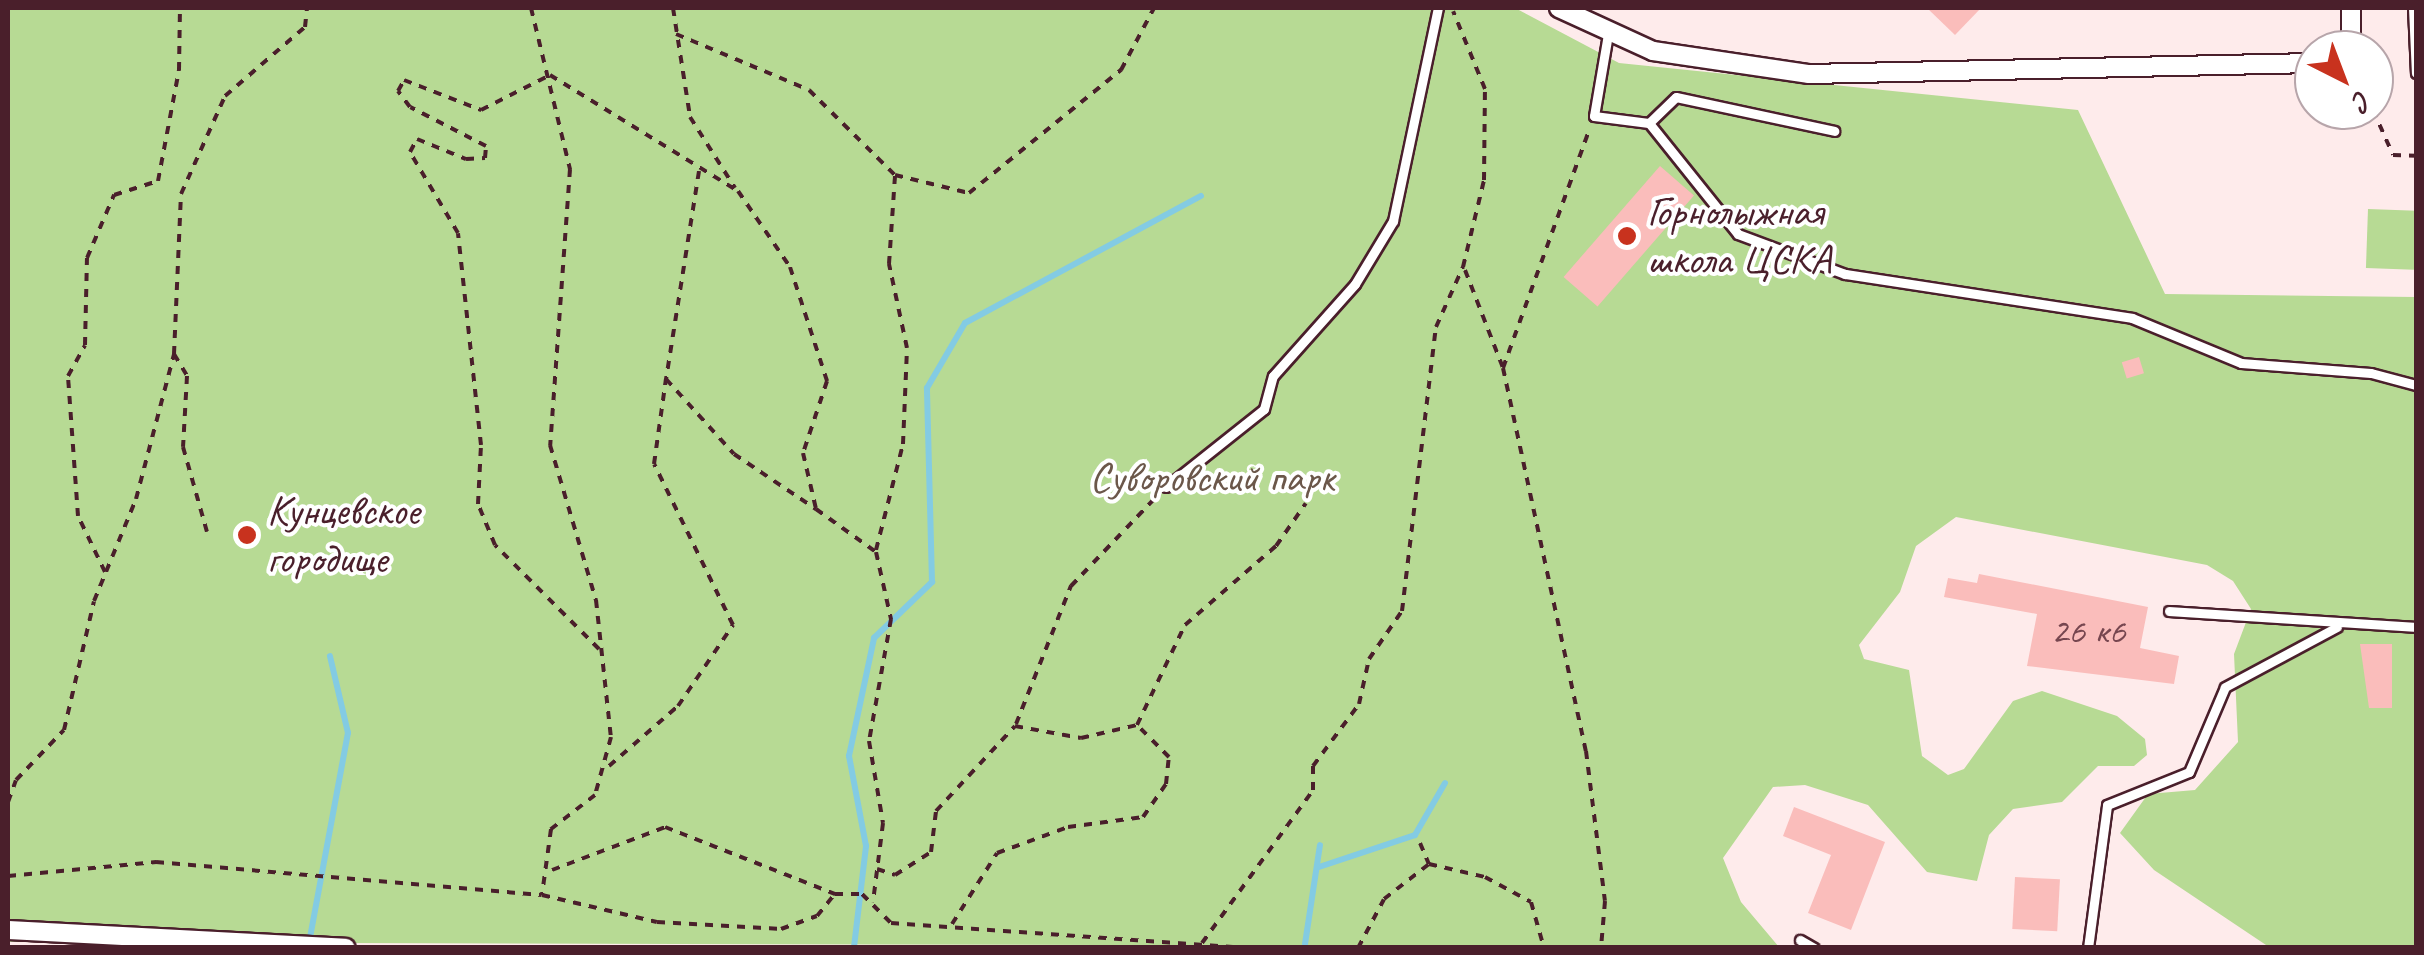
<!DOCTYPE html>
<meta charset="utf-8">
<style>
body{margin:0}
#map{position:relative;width:2424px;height:955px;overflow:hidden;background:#feebeb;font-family:Caveat,sans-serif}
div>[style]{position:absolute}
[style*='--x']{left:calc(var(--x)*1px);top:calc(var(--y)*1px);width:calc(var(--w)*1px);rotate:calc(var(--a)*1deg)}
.green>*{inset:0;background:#b7da94;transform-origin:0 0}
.stream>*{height:6px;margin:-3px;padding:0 3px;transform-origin:3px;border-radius:3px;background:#83cbe3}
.building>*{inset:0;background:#fabdbb;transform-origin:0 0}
.path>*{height:4px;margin-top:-2px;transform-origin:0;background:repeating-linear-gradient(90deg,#4a1f2b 0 8px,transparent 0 16px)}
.roads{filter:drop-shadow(2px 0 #4a1f2b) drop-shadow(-2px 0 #4a1f2b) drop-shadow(0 2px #4a1f2b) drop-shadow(0 -2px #4a1f2b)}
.lane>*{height:9px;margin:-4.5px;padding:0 4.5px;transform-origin:4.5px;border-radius:4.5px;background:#fff}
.street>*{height:18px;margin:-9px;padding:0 9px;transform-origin:9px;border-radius:9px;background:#fff}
.dots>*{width:28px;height:28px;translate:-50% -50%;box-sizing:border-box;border:5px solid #fff;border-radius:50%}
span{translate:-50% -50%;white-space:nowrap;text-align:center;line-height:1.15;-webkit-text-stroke:8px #fff;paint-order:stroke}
.number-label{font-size:38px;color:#76464f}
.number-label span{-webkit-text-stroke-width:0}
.poi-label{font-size:42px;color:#4a1f2b}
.left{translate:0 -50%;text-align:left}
.park-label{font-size:42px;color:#6b574a}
.frame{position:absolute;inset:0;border:10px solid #4a1f2b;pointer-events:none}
.north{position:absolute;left:2294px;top:30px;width:100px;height:100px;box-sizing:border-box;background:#fff;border:2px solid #b7a5aa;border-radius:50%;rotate:138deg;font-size:28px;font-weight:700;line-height:40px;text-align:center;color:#4a1f2b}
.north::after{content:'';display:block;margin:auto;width:35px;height:45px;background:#c8321e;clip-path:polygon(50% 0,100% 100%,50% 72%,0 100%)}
</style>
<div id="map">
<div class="green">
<i style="clip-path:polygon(8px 8px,1515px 8px,1619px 63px,2078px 110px,2165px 294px,2416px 297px,2416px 947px,2269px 947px,2154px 870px,2120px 833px,2148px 794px,2195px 790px,2238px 742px,2234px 654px,2251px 609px,2233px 581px,2207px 565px,1956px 517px,1916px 546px,1900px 592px,1859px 645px,1864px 659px,1909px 670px,1922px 756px,1948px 775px,1964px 769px,2013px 701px,2042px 691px,2117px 716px,2145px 739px,2147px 755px,2134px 766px,2098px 766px,2062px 802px,2013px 809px,1989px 835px,1977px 881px,1927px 872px,1868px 805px,1805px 785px,1773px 787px,1723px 858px,1741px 902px,1779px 947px,8px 942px)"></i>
<i style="left:2368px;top:209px;width:48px;height:59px;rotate:2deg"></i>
</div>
<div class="stream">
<i style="--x:1319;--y:867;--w:101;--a:-18.4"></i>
<i style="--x:1415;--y:835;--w:60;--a:-60"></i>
<i style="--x:309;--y:943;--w:214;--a:-79.5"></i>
<i style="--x:348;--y:733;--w:79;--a:-103.2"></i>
<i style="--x:1305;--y:944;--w:100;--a:-81.4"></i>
<i style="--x:854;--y:947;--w:102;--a:-83.2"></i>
<i style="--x:866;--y:846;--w:92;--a:-100.7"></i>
<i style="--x:849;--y:756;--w:121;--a:-78"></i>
<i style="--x:874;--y:638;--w:81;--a:-44"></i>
<i style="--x:932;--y:582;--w:194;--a:-91.5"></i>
<i style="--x:927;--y:388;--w:75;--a:-59.7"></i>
<i style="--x:965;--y:323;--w:268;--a:-28.3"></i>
</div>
<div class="building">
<i style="clip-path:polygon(1927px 8px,1981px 8px,1955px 35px)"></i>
<i style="left:1660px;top:166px;width:45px;height:147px;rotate:41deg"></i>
<i style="left:2139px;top:357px;width:17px;height:18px;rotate:73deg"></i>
<i style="clip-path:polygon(1979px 574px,2148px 607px,2140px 648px,2179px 656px,2174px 684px,2027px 666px,2037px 614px,1944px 597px,1948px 578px,1977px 583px)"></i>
<i style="clip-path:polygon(2360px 644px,2392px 644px,2392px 708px,2369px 708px)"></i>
<i style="clip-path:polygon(1794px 807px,1885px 842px,1851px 930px,1808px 913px,1831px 855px,1783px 836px)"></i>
<i style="left:2015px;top:877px;width:45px;height:52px;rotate:3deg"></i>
</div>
<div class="path">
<i style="--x:531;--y:8;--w:166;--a:76.4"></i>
<i style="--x:570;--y:169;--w:277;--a:94.1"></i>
<i style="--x:550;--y:445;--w:162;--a:73.5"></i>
<i style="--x:596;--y:600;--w:138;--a:83.8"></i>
<i style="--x:611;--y:737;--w:60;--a:105.4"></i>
<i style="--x:595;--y:795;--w:56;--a:142.3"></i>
<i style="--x:551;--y:829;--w:67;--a:97.8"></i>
<i style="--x:673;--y:8;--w:110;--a:81.1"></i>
<i style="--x:690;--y:117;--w:84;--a:57.6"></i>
<i style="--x:1253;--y:8;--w:2;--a:0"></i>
<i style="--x:676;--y:34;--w:144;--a:22.8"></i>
<i style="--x:809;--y:90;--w:121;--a:44.7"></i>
<i style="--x:895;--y:175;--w:76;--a:13.7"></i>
<i style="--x:969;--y:193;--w:196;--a:-39"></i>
<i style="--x:1121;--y:70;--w:70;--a:-62"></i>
<i style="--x:2373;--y:110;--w:49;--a:66"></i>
<i style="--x:2393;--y:155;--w:23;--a:2"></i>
<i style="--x:2324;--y:121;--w:19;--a:-35"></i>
<i style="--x:699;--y:171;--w:211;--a:99"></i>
<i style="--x:666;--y:379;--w:101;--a:47.8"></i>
<i style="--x:734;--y:454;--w:99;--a:33.9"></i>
<i style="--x:1465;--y:270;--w:105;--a:68.8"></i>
<i style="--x:1503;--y:368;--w:392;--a:77.8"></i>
<i style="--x:1586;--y:751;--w:151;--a:82.8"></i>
<i style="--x:1605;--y:901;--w:47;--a:94.9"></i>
<i style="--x:174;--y:354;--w:26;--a:59"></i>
<i style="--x:187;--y:376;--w:71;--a:93.2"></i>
<i style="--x:183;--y:447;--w:88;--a:74.2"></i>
<i style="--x:1503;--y:368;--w:255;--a:-70.1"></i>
<i style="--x:876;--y:550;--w:109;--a:-75.7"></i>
<i style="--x:903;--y:444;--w:96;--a:-87.6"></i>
<i style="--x:907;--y:348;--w:86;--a:-102.1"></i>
<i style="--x:889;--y:264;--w:89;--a:-86.1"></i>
<i style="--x:105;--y:572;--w:62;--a:-115.7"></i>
<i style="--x:78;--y:516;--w:140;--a:-94.1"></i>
<i style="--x:68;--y:376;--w:35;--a:-61"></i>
<i style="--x:85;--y:345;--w:87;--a:-88.7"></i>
<i style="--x:87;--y:258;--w:69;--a:-66.8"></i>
<i style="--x:114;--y:195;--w:46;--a:-17.7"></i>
<i style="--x:158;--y:181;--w:113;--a:-79.3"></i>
<i style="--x:179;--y:70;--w:62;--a:-89.1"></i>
<i style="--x:599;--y:649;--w:147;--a:-135"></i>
<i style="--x:495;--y:545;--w:44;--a:-112.5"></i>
<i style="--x:478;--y:504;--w:59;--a:-87.1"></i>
<i style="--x:481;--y:445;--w:213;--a:-96.2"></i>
<i style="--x:458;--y:233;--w:94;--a:-120.7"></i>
<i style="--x:410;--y:152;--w:15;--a:-62"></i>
<i style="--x:417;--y:139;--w:53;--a:22.2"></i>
<i style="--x:466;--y:159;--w:19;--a:-3"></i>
<i style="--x:485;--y:158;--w:12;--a:-85"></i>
<i style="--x:486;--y:146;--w:85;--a:-152.8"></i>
<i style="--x:410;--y:107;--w:20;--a:-127"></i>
<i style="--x:398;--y:91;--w:13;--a:-61"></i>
<i style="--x:404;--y:80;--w:83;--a:21.3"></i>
<i style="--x:481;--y:110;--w:77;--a:-26.9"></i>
<i style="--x:550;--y:75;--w:221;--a:31.7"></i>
<i style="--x:738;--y:191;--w:92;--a:55.6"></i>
<i style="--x:790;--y:267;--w:120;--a:72"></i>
<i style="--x:827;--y:381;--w:76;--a:108.4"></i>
<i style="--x:803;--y:453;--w:57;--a:76.9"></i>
<i style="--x:816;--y:509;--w:74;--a:35.6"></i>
<i style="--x:876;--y:552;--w:69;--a:77.4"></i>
<i style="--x:891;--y:619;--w:124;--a:100.2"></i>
<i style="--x:869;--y:741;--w:83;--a:80.3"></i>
<i style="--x:883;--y:823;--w:80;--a:97.2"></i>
<i style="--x:1016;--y:724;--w:149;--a:-68.3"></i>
<i style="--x:1071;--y:586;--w:127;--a:-46.3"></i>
<i style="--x:609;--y:766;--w:91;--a:-41"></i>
<i style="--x:678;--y:706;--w:98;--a:-55.8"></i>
<i style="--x:733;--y:625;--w:179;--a:-116.1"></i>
<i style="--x:654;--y:464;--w:86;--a:-82"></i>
<i style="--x:8;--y:802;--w:23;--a:-70"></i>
<i style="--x:16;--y:780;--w:69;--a:-46.2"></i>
<i style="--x:64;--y:730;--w:132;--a:-76.9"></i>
<i style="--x:94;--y:601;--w:110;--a:-67.6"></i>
<i style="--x:136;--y:499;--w:150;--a:-75.3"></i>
<i style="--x:174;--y:354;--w:160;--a:-87.5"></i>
<i style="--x:181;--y:194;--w:107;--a:-65.8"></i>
<i style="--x:225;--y:96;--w:106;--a:-40.8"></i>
<i style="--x:305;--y:27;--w:19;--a:-84"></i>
<i style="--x:1420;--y:843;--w:23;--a:67"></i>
<i style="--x:1429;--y:864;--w:57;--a:13.1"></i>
<i style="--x:1485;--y:877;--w:52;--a:28.5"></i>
<i style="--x:1531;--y:902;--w:48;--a:74.2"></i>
<i style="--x:877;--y:869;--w:19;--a:18"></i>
<i style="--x:895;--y:875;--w:43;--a:-32.6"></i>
<i style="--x:931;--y:852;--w:41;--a:-83"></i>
<i style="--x:936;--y:811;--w:116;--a:-47.1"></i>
<i style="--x:1015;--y:726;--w:67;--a:10.3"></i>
<i style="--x:1081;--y:738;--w:57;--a:-13.1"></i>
<i style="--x:1137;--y:725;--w:111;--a:-64.4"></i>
<i style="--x:1185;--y:625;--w:121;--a:-41"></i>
<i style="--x:1276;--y:546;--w:52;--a:-55.1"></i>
<i style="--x:552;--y:870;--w:121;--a:-20.8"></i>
<i style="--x:665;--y:827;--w:183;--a:21.5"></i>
<i style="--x:835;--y:894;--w:27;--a:0"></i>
<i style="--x:862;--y:894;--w:41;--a:45"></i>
<i style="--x:891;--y:923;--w:357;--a:4"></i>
<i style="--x:8;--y:876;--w:149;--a:-5.4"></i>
<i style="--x:156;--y:862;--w:387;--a:4.9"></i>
<i style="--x:542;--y:895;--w:118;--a:13.2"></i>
<i style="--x:657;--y:922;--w:124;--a:3.2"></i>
<i style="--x:781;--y:929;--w:38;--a:-20"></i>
<i style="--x:817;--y:916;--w:28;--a:-51"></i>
<i style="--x:952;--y:924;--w:84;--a:-57.6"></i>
<i style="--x:997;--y:853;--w:76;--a:-20.1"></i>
<i style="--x:1068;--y:827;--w:76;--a:-7.6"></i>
<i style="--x:1143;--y:817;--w:40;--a:-55.1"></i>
<i style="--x:1166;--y:784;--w:27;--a:-84"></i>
<i style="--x:1169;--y:757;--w:45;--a:-135"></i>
<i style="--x:1202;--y:943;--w:189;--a:-54"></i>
<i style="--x:1313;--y:790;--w:24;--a:-90"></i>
<i style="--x:1313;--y:766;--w:77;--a:-53.4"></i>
<i style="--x:1359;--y:704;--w:46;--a:-77.5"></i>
<i style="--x:1369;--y:659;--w:58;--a:-55.5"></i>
<i style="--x:1402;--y:611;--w:286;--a:-83.2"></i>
<i style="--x:1436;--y:327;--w:66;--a:-65.8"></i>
<i style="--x:1463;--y:267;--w:89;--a:-76.4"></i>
<i style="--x:1484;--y:180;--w:91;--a:-89.4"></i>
<i style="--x:1485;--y:89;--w:84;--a:-112.3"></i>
<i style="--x:1358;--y:948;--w:55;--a:-62"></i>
<i style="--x:1384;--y:899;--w:57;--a:-37.9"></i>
</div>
<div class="roads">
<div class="lane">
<i style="--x:2413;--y:8;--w:65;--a:87.4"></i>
<i style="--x:1608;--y:34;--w:83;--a:99.7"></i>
<i style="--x:1594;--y:116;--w:55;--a:7.3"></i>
<i style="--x:1649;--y:123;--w:142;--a:51.3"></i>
<i style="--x:1738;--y:234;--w:114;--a:20.5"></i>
<i style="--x:1845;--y:274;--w:290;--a:8.7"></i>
<i style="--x:2132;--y:318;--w:118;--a:22.4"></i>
<i style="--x:2241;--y:363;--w:130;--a:4.4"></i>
<i style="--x:2371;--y:373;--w:47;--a:14.9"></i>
<i style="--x:1649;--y:123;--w:37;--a:-44"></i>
<i style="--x:1676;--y:97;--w:162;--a:12.1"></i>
<i style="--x:1166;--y:487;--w:125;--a:-38.5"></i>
<i style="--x:1264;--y:409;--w:34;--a:-75"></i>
<i style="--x:1273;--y:376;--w:123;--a:-48.3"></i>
<i style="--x:1355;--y:284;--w:74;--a:-58.9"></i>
<i style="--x:1393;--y:221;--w:218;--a:-78.1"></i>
<i style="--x:2169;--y:611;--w:248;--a:3.7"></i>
<i style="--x:1800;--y:940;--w:16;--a:30"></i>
<i style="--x:2088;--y:948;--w:144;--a:-82.4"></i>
<i style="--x:2107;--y:805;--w:88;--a:-21.9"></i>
<i style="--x:2189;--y:772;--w:92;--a:-67"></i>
<i style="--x:2225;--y:687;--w:127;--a:-28.2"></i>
</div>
<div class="street">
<i style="--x:1559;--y:8;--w:103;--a:24.6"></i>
<i style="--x:1653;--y:51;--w:158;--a:8.4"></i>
<i style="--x:1809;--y:74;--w:505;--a:-1.25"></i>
<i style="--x:2351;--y:50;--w:42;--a:-90"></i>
<i style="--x:8;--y:930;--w:338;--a:3"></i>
</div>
</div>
<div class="dots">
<i style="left:1627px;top:236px;background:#c8321e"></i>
<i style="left:247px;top:535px;background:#c8321e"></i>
</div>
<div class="number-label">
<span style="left:2088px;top:631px">26 к6</span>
</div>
<div class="poi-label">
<span class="left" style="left:1647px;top:236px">Горнолыжная<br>школа ЦСКА</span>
<span class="left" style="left:267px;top:535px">Кунцевское<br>городище</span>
</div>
<div class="park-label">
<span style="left:1212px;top:478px">Суворовский парк</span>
</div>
<div class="frame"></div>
<div class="north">С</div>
</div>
